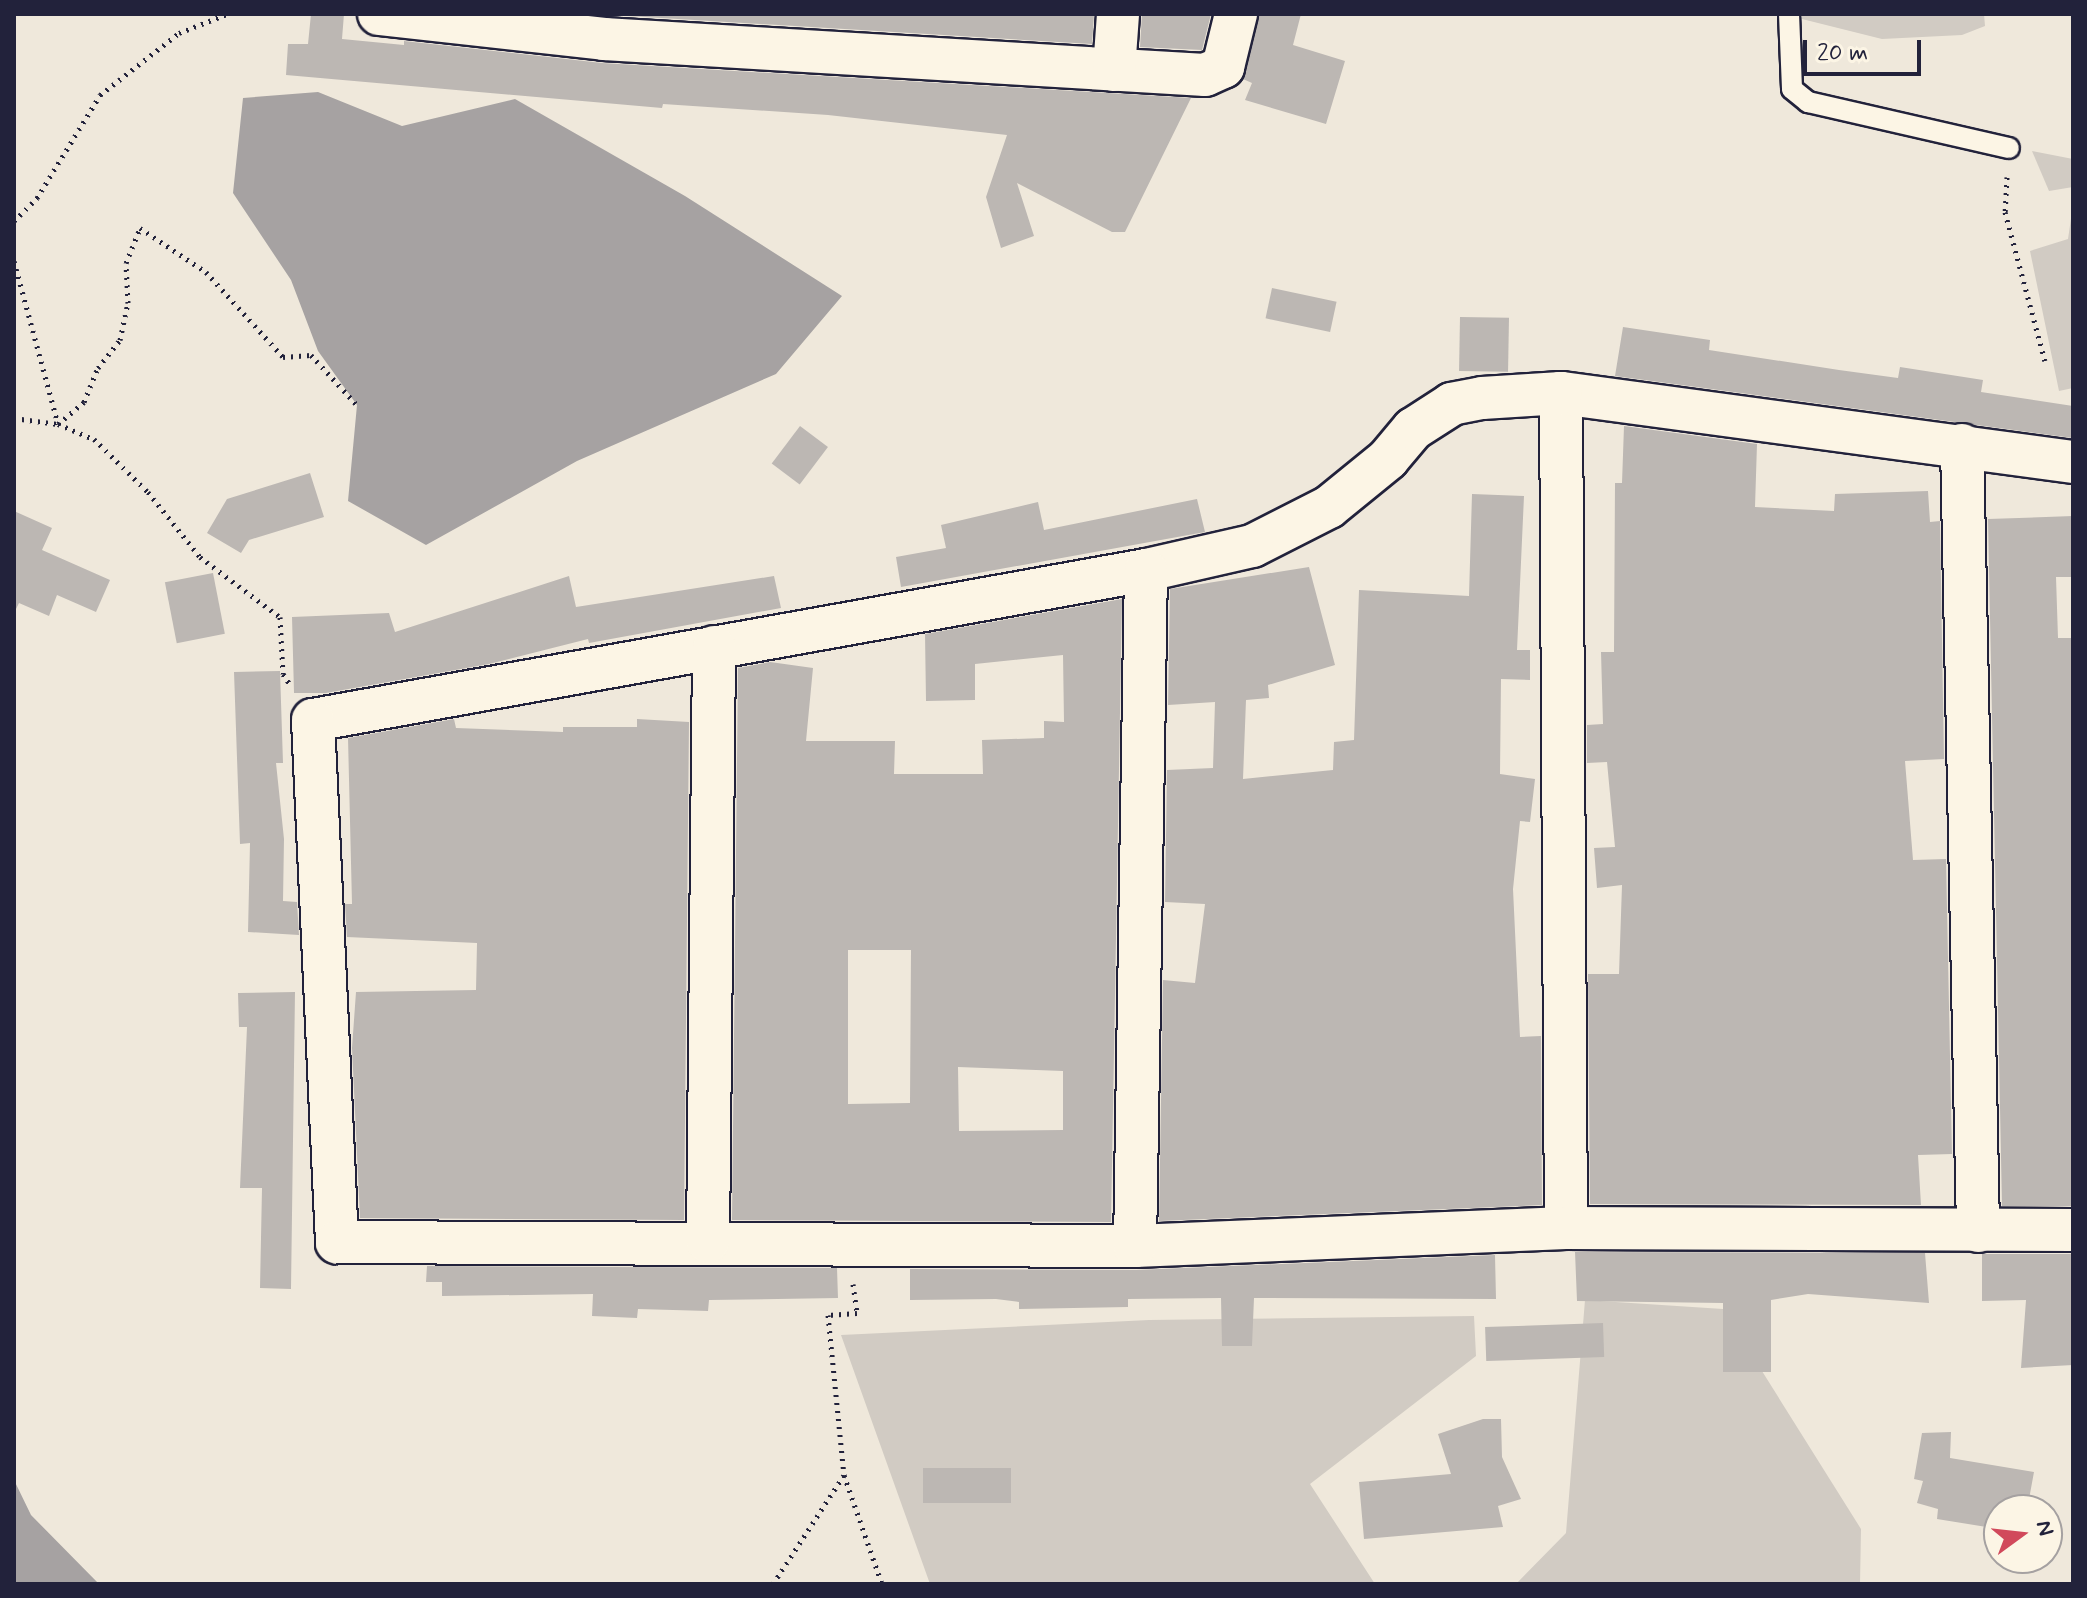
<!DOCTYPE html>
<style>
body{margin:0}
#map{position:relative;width:2087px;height:1598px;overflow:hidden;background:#efe8db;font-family:Mynerve,sans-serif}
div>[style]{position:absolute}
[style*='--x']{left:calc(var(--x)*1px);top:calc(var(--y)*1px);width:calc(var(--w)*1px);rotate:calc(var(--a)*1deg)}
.green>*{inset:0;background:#d1cbc3}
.water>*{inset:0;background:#a6a2a2}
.building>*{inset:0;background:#bcb7b3;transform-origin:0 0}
.path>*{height:5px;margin-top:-2.5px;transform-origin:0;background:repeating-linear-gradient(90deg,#22223b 0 2px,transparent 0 8px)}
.roads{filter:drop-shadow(2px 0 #22223b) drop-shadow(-2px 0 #22223b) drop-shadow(0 2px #22223b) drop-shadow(0 -2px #22223b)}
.lane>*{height:20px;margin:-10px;padding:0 10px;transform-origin:10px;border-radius:10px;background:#fcf5e5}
.street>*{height:42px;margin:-21px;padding:0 21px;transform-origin:21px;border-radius:21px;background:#fcf5e5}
span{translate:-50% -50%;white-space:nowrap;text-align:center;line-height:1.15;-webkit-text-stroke:8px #fcf5e5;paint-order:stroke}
.frame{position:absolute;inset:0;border:16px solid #22223b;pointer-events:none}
.north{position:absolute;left:1983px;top:1494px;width:80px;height:80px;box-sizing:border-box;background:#fcf5e5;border:2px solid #a5a1a1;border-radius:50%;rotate:75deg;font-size:22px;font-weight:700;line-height:32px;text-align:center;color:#22223b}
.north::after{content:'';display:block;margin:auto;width:28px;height:36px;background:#d1495b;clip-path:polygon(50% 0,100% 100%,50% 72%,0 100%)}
.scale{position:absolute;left:1803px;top:40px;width:118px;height:36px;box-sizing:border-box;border:4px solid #22223b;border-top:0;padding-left:10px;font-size:24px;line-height:28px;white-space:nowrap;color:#22223b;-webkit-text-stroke:6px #fcf5e5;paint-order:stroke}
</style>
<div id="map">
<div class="green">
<i style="clip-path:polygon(1782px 14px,1984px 14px,1985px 26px,1962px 35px,1882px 39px)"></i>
<i style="clip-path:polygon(2032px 151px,2073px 159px,2073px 187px,2049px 191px)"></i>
<i style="clip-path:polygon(2073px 205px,2073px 388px,2059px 391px,2030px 251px,2068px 239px)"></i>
<i style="clip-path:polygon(1585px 1300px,1723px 1309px,1861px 1529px,1860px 1584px,1516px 1584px,1566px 1533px)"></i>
<i style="clip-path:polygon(1474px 1316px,1476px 1356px,1310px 1484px,1375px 1584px,930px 1584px,841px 1335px,1149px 1320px)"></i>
</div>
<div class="water">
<i style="clip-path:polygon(318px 92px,402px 126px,515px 99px,685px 196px,842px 296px,776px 374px,577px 461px,426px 545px,348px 501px,357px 405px,318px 351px,291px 280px,233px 193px,243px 98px)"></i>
<i style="clip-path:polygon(14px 1480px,31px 1515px,99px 1584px,14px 1584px)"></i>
</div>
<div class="building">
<i style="clip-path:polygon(311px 14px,344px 14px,342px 39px,404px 45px,404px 41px,602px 63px,1191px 98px,1125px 232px,1112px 232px,1017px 183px,1034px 236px,1001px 248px,986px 197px,1007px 135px,828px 115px,663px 104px,662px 108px,286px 75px,288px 44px,308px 44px)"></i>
<i style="clip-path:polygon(596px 14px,1094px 14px,1092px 44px)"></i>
<i style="clip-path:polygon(1142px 14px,1211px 14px,1202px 50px,1140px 47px)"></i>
<i style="clip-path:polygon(1259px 14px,1301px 14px,1293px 45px,1345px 61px,1326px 124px,1245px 100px,1252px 83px,1243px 79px)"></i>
<i style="left:1272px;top:288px;width:66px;height:31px;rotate:12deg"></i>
<i style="left:1460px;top:317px;width:49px;height:54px;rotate:1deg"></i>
<i style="clip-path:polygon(1623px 327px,1710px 340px,1709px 350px,1839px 370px,1898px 378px,1900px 367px,1983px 380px,1981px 392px,2073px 406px,2073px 438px,1615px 376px)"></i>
<i style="left:800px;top:426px;width:35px;height:47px;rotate:37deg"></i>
<i style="clip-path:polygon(1624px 426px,1757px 444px,1755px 507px,1834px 511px,1835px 494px,1928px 491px,1930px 522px,1940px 521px,1944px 759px,1905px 761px,1913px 860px,1946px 859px,1952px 1154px,1918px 1155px,1921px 1205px,1590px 1204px,1588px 974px,1619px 974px,1622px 885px,1597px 888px,1594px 848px,1615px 847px,1607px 762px,1587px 763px,1587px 725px,1603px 724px,1601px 652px,1614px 652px,1615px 483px,1622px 483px)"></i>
<i style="clip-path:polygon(310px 473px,324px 517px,249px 540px,241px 553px,207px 533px,227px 499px)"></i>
<i style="clip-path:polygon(1472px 494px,1524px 496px,1517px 650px,1530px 650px,1530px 680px,1501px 679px,1500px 774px,1535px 779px,1530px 822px,1520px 821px,1513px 889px,1520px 1037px,1541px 1036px,1542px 1205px,1159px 1221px,1163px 980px,1195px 983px,1205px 904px,1165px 902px,1167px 770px,1213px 768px,1215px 702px,1168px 705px,1170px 589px,1309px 567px,1335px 665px,1268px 685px,1269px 698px,1246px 700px,1243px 779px,1333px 770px,1334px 742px,1354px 740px,1359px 590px,1469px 596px)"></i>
<i style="clip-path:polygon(1197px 499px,1205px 532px,901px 587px,896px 557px,946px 548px,941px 525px,1038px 502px,1044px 530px)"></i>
<i style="clip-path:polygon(14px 511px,52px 528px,42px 550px,110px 580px,96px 612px,57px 595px,49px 616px,19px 603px,14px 613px)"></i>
<i style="clip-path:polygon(2073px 516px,2073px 577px,2056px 577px,2058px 638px,2073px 638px,2073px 1206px,2002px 1206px,1988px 519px)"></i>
<i style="left:213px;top:573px;width:62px;height:49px;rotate:79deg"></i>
<i style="clip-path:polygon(569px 576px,576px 607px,774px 576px,781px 608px,589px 643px,588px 639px,489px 664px,326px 693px,294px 693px,292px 617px,389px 613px,395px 632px)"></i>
<i style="clip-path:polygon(evenodd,1122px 599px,1111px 1222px,732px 1220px,738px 668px,770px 662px,813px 668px,806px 741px,895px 741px,894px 774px,983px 774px,982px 740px,1044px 738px,1044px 721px,1064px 722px,1063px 655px,975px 664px,975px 700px,926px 701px,925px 634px,1122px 599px,848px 950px,911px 950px,910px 1103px,848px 1104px,848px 950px,1122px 599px,958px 1067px,1063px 1071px,1063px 1130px,959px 1131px,958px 1067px)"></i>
<i style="clip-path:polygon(280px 671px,283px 763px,276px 763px,284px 839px,283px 901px,297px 902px,299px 935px,248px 932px,250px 843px,240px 844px,234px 672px)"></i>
<i style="clip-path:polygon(454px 719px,456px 728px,563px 732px,563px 727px,637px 727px,637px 719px,689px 722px,684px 1220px,360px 1218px,352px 1048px,356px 992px,476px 990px,477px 943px,347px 937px,345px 904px,352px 904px,348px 738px)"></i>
<i style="clip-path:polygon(295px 992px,291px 1289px,260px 1288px,262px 1188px,240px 1188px,247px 1027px,239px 1027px,238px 993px)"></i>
<i style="clip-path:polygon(1575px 1252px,1925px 1253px,1929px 1303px,1808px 1294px,1771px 1300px,1771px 1372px,1723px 1372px,1723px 1303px,1577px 1301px)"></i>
<i style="clip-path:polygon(1982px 1254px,2073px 1254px,2073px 1365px,2021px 1368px,2026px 1300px,1982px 1301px)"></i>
<i style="clip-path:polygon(1495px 1255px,1496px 1299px,1254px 1298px,1252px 1346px,1222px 1346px,1221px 1298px,1128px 1299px,1128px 1307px,1019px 1309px,1019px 1302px,996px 1299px,910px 1300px,910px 1269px,1136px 1270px)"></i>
<i style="clip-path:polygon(427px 1266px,837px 1268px,838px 1298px,709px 1300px,708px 1311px,638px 1309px,637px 1318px,592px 1316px,593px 1294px,442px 1296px,442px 1282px,426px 1282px)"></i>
<i style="left:1603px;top:1323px;width:34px;height:118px;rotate:88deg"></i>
<i style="clip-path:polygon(1483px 1419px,1501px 1419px,1502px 1457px,1521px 1499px,1498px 1506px,1503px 1527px,1364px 1539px,1359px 1482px,1451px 1474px,1438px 1434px)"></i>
<i style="clip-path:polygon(1951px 1432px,1950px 1458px,2034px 1472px,2027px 1510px,1999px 1510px,1999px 1529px,1937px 1519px,1938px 1509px,1917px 1503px,1923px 1481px,1914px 1479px,1922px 1433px)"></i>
<i style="left:1011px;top:1468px;width:35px;height:88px;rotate:90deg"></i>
</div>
<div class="path">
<i style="--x:2007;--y:177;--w:35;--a:93"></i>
<i style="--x:2005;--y:212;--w:154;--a:75"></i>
<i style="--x:14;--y:221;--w:33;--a:-45"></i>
<i style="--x:37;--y:198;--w:121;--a:-58.5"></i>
<i style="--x:100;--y:95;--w:100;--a:-38.1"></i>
<i style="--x:179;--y:33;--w:52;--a:-21.6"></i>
<i style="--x:14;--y:261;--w:169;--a:74.9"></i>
<i style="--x:58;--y:424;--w:34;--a:-40"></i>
<i style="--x:84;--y:402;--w:37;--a:-68"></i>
<i style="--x:98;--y:368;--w:36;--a:-52"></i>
<i style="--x:120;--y:340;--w:38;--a:-78"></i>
<i style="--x:128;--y:303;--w:40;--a:-92.9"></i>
<i style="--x:126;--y:263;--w:38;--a:-68"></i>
<i style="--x:140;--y:228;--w:79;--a:33.7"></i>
<i style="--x:206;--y:272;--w:115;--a:47.8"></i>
<i style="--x:283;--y:357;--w:28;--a:-4"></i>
<i style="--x:311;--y:355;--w:68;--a:47.4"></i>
<i style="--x:14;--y:418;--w:44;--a:7.8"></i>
<i style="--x:58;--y:424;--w:39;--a:23"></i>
<i style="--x:94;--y:439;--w:76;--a:44.5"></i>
<i style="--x:148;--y:492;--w:83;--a:51.3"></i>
<i style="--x:200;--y:557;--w:100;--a:36.9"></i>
<i style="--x:280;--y:617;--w:57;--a:87"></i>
<i style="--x:283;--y:674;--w:14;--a:56"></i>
<i style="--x:853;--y:1284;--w:29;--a:82"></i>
<i style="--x:857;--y:1313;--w:29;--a:176"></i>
<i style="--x:828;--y:1315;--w:161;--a:84.3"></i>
<i style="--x:844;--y:1475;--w:115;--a:70.8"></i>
<i style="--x:773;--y:1584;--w:130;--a:-56.9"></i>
</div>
<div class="roads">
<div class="lane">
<i style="--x:1789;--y:14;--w:75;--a:87.7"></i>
<i style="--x:1792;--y:89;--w:21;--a:39"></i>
<i style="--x:1808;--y:102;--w:206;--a:12.9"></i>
</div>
<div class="street">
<i style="--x:379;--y:14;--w:226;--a:6.3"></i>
<i style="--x:604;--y:39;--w:602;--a:3.43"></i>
<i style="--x:1205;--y:75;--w:20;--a:-24"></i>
<i style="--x:1223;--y:67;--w:55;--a:-76.2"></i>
<i style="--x:1114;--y:70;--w:56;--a:-85.9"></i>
<i style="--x:1561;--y:393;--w:835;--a:89.66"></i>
<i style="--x:1962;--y:445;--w:786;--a:88.83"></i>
<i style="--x:2073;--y:462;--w:517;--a:-172.32"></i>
<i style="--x:1561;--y:393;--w:79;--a:176.4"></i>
<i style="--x:1482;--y:398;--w:31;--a:169"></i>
<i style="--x:1452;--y:404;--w:46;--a:147.3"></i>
<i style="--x:1413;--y:429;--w:39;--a:130"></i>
<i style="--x:1388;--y:459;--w:76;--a:140.9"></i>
<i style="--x:1329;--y:507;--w:86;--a:153.1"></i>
<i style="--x:1252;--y:546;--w:109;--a:167.2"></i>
<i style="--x:1146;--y:570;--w:846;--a:169.79"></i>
<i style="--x:313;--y:720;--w:523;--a:87.37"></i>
<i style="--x:337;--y:1242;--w:798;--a:0.29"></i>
<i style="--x:1135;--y:1246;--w:431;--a:-2.4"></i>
<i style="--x:1566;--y:1228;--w:507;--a:0.23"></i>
<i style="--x:708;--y:1242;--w:595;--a:-89.42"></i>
<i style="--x:1135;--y:1246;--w:676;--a:-89.07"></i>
</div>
</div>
<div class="frame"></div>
<div class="north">N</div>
<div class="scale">20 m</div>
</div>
